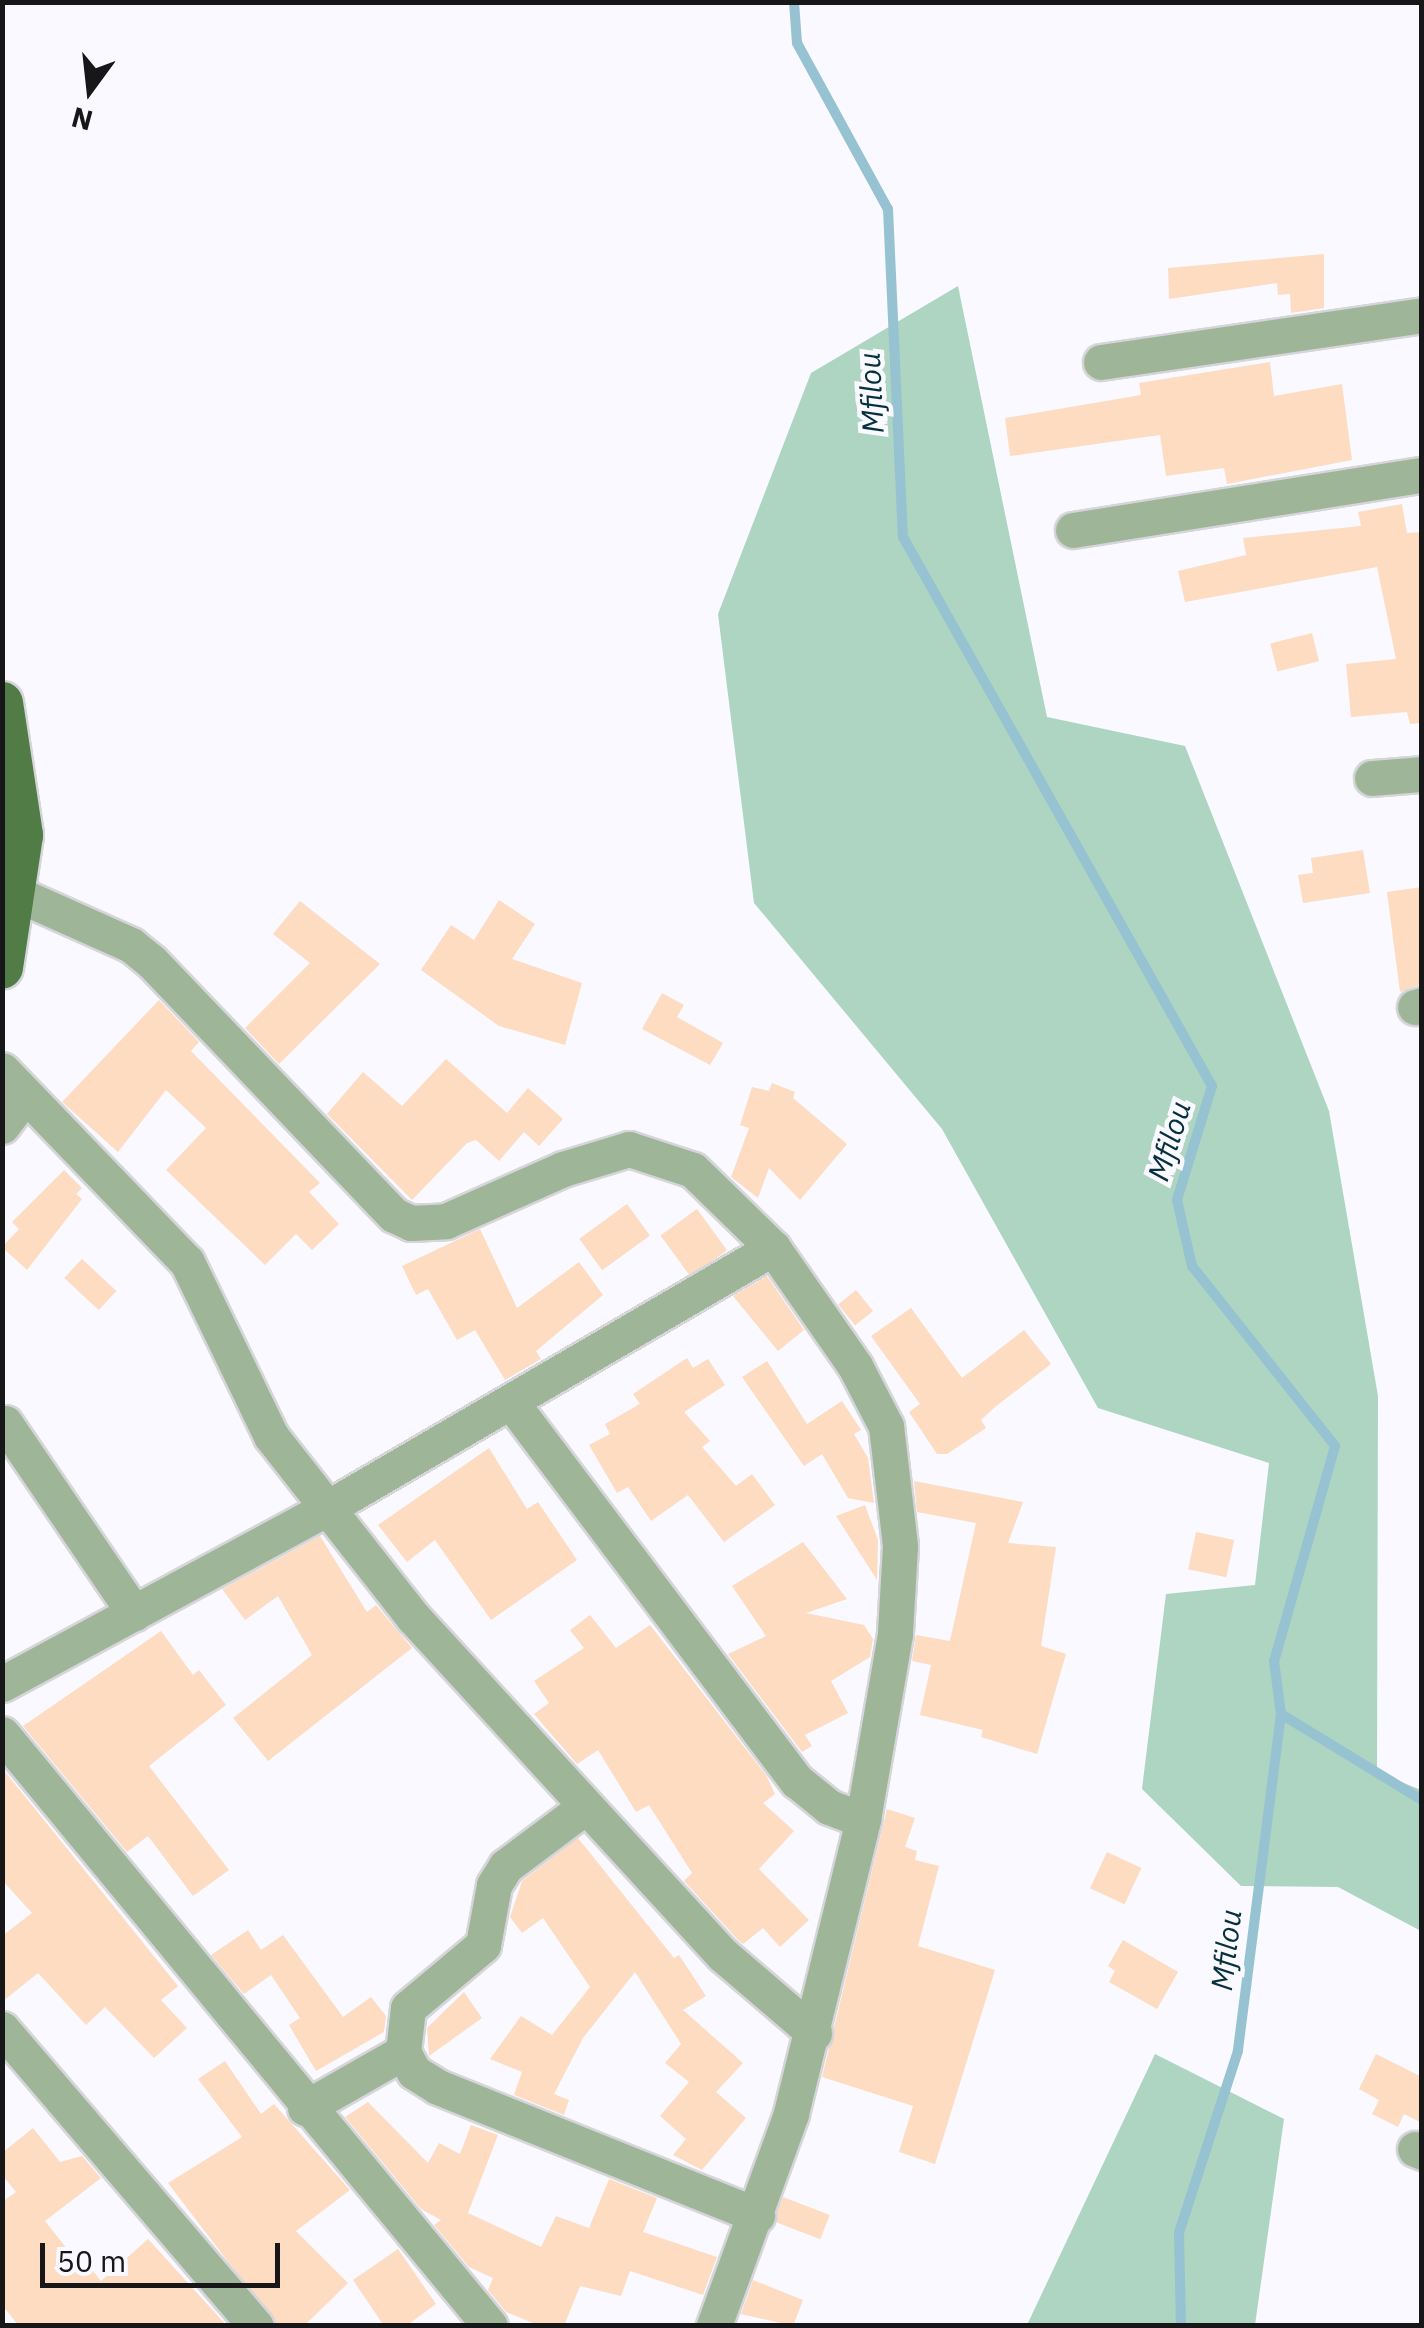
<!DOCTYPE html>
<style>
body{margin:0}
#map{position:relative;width:1424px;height:2328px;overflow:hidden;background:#f9f9ff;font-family:"IBM Plex Sans",sans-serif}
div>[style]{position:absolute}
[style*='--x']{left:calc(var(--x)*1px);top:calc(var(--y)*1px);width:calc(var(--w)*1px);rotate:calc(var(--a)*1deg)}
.green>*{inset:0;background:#add5c1}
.stream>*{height:10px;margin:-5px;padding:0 5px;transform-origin:5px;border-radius:5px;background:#96c2d1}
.building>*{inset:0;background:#fddcc1;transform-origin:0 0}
.roads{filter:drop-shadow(2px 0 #d5d5da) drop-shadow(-2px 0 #d5d5da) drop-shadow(0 2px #d5d5da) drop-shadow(0 -2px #d5d5da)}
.minor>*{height:35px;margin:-17.5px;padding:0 17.5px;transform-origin:17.5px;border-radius:17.5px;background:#9eb597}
.major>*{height:42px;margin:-21px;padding:0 21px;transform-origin:21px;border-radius:21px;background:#517c45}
span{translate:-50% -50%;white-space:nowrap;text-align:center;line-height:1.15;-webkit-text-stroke:9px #f9f9ff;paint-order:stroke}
.water-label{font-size:30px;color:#06303c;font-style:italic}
.frame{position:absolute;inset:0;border:5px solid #17171a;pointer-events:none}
.north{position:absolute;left:40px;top:40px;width:100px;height:100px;-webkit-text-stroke:8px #f9f9ff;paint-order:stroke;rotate:195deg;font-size:28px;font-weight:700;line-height:40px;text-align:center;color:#17171a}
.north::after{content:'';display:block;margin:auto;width:35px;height:45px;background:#17171a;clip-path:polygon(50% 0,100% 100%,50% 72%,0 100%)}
.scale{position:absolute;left:40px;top:2243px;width:240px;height:45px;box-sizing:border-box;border:5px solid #17171a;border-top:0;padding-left:12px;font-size:30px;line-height:35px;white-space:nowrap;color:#17171a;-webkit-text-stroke:8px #f9f9ff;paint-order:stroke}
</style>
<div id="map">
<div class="green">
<i style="clip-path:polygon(958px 286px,1047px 717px,1185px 746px,1329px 1111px,1378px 1396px,1377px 1772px,1421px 1790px,1421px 1931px,1338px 1887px,1241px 1886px,1142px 1789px,1166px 1594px,1255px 1585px,1269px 1463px,1098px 1408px,942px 1129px,754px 903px,718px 614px,811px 373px)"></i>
<i style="clip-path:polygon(1155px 2054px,1284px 2119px,1255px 2325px,1027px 2325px)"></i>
</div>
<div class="stream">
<i style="--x:794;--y:2;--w:41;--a:85.8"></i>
<i style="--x:797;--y:43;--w:189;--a:61.3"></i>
<i style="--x:888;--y:209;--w:328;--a:87.4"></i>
<i style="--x:903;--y:537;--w:630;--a:60.63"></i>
<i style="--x:1212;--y:1086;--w:119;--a:107.1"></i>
<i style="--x:1177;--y:1200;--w:68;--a:77.2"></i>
<i style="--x:1192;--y:1266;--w:230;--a:51.5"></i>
<i style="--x:1335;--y:1446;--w:223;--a:105.8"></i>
<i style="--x:1274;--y:1661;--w:53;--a:82.5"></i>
<i style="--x:1281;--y:1714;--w:340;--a:97.3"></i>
<i style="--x:1238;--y:2051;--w:191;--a:108"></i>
<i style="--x:1179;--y:2233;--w:93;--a:88.8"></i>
<i style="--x:1281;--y:1714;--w:165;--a:31.4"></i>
</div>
<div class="building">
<i style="clip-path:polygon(1324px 254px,1324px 308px,1291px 313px,1290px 294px,1278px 295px,1277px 283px,1169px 299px,1168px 268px)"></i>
<i style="clip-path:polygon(1270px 362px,1274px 396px,1342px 384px,1352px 460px,1227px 484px,1224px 468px,1166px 476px,1160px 435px,1010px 456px,1005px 418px,1141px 395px,1139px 383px)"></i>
<i style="clip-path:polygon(1402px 504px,1407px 533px,1422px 532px,1422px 723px,1410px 724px,1407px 712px,1351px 717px,1346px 664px,1396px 659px,1377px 567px,1185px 602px,1178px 571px,1246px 555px,1243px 538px,1361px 526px,1358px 512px)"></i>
<i style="left:1312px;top:633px;width:29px;height:43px;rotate:76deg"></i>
<i style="clip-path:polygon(1363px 850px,1370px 893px,1303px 903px,1298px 875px,1313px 873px,1311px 858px)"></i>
<i style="clip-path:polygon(1422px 887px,1422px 984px,1400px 992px,1387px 892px)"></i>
<i style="clip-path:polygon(499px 900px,535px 924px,512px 959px,582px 983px,565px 1045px,499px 1026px,421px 970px,451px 925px,474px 940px)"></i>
<i style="clip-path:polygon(300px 901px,380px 964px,279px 1064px,245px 1028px,310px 963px,273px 934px)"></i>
<i style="clip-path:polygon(662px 993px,684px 1005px,677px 1017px,723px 1043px,710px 1065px,642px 1029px)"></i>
<i style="clip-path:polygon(159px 1000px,199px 1042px,191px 1051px,320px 1183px,309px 1192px,339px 1224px,312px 1250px,296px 1234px,265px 1265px,166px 1170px,206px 1128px,166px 1090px,118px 1152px,62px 1102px)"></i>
<i style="clip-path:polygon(446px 1059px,507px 1113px,528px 1088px,563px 1119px,539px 1146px,524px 1132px,499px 1161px,476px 1140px,467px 1143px,412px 1200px,327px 1114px,363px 1072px,402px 1106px)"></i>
<i style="clip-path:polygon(772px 1083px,795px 1092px,793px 1098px,847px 1144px,800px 1200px,769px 1168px,758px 1198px,731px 1177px,749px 1128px,740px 1125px,752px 1087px,769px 1091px)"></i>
<i style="clip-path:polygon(64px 1170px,82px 1188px,76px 1194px,82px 1199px,27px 1270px,2px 1247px,19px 1229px,12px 1222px)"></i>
<i style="left:627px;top:1204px;width:39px;height:59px;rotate:54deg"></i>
<i style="left:697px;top:1209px;width:51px;height:45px;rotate:54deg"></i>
<i style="clip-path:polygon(480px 1229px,517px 1308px,579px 1262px,603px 1295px,536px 1351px,541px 1359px,505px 1380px,475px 1330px,457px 1340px,428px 1289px,416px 1295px,402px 1266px)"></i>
<i style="left:82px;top:1259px;width:47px;height:26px;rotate:43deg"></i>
<i style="clip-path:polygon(767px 1276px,804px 1330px,778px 1351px,733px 1296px)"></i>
<i style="left:856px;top:1290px;width:27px;height:23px;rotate:51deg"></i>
<i style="clip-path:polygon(911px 1308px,962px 1378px,1024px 1330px,1051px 1364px,995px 1407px,981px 1420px,986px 1428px,947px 1454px,937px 1454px,909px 1412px,920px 1404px,871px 1336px)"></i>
<i style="clip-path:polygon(687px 1358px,693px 1368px,708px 1359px,725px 1385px,684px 1412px,710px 1441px,702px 1447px,736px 1486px,752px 1474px,775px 1505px,724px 1542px,688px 1495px,651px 1521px,628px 1487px,617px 1493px,589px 1445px,610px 1434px,605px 1424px,640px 1404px,633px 1394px)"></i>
<i style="clip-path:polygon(767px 1361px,807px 1424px,842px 1401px,861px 1430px,854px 1434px,868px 1458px,874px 1503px,848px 1498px,822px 1454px,804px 1466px,742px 1377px)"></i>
<i style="clip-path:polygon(489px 1448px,527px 1509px,538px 1502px,577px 1560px,491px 1620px,435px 1540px,407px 1562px,378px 1525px)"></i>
<i style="clip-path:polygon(914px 1481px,1023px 1502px,1008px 1543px,1056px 1547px,1041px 1646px,1066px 1654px,1037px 1754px,981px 1737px,983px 1730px,920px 1715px,931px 1665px,912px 1661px,916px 1635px,950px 1641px,976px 1523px,917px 1512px)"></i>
<i style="clip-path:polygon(865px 1505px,878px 1540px,877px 1580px,836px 1516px)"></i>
<i style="left:1196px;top:1532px;width:39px;height:38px;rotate:12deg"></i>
<i style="clip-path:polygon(320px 1536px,367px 1612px,376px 1605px,412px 1648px,268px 1761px,233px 1718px,312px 1655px,278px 1596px,245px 1620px,222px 1589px)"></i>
<i style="clip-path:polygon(803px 1542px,847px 1599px,806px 1613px,864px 1625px,873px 1639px,870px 1657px,831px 1681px,848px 1713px,805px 1735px,812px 1746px,802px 1752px,728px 1654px,766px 1636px,732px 1586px)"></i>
<i style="clip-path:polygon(590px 1615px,616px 1648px,650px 1625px,766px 1775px,775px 1794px,763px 1803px,794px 1831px,759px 1869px,809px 1920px,780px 1947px,763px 1928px,743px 1944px,738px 1940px,684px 1881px,692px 1873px,649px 1805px,636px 1812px,598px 1750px,577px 1764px,534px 1714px,549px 1703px,534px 1681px,584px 1648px,570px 1630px)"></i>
<i style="clip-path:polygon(161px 1631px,193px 1675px,199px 1670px,226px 1705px,149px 1766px,229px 1870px,193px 1896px,148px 1836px,127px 1852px,23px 1726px)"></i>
<i style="clip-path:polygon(2px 1768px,178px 1986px,161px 2000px,187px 2028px,154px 2058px,105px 2007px,86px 2025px,38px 1973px,2px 2002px,2px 1936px,32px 1913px,2px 1880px)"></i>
<i style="clip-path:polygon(887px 1809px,915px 1818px,905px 1847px,917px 1851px,915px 1860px,939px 1866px,918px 1946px,995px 1970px,935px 2164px,899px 2152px,913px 2106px,822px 2077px)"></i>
<i style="clip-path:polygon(578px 1838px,674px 1958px,679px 1955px,706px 1996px,683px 2010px,743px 2063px,716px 2092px,746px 2118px,702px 2170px,673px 2155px,686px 2139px,660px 2116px,689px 2082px,665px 2063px,681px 2044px,635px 1972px,583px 2038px,554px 2094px,569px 2100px,564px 2115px,514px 2095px,522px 2072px,490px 2059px,521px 2016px,552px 2035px,590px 1987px,543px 1918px,522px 1933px,510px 1917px,522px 1881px)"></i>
<i style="left:1107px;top:1852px;width:38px;height:40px;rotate:25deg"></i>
<i style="clip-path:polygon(248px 1930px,261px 1950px,283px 1935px,343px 2017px,371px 1997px,386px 2016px,384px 2032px,316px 2071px,289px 2025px,300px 2018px,271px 1975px,244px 1994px,211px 1955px)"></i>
<i style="clip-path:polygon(1123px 1940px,1178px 1972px,1157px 2009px,1109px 1982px,1115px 1971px,1108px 1966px)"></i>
<i style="clip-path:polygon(464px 1992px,482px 2018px,429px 2056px,427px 2028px)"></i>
<i style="clip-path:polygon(1376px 2054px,1422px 2077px,1422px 2123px,1404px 2114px,1398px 2127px,1372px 2114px,1379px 2100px,1359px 2089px)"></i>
<i style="clip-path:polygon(225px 2061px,261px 2114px,274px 2104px,350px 2190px,296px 2231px,348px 2283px,304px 2326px,277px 2326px,168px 2183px,242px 2137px,198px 2079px)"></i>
<i style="clip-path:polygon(368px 2102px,428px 2163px,439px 2143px,460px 2154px,471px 2125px,498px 2135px,468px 2213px,541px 2247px,556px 2216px,589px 2228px,609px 2179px,657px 2198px,643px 2232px,717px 2257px,703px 2295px,630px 2271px,621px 2296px,580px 2286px,564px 2326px,540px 2326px,506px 2312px,488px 2290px,493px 2278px,469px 2267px,434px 2225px,441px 2220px,421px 2209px,345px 2117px)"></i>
<i style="clip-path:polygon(33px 2128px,60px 2162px,82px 2156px,101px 2178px,45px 2221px,83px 2269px,88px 2265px,101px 2281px,148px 2239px,227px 2326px,19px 2326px,2px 2305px,2px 2202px,16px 2192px,2px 2175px,2px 2153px)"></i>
<i style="left:783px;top:2197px;width:50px;height:26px;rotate:21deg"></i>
<i style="clip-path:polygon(398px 2249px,436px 2304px,406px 2326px,384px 2326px,353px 2280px)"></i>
<i style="clip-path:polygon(753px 2280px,803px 2300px,793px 2326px,741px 2314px)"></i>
</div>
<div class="roads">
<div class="minor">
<i style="--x:1101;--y:362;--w:324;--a:-8.3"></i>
<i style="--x:1073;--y:530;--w:353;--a:-9"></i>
<i style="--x:1372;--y:778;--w:50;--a:-4.6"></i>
<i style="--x:17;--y:894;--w:125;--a:24.1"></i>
<i style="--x:131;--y:945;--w:27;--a:39"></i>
<i style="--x:152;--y:962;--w:350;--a:46.3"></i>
<i style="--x:394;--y:1215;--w:19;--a:25"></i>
<i style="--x:411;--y:1223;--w:35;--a:-3"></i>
<i style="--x:446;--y:1221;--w:128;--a:-24"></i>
<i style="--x:563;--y:1169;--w:69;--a:-16.9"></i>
<i style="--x:629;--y:1149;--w:67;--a:18.2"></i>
<i style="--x:693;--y:1170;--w:112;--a:44.3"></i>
<i style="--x:773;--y:1248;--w:144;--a:55.2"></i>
<i style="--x:855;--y:1366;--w:68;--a:62.7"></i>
<i style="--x:886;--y:1426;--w:121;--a:83.3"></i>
<i style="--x:900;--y:1546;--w:88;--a:93.3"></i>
<i style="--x:895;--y:1634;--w:189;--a:99.8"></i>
<i style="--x:863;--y:1820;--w:303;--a:103.8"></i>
<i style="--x:791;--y:2114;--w:226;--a:110"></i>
<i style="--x:1415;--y:1007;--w:7;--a:-16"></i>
<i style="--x:2;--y:1070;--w:267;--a:46.1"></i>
<i style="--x:187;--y:1262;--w:193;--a:64.2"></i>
<i style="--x:271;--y:1436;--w:230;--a:51.9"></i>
<i style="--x:413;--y:1617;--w:459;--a:47.5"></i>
<i style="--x:723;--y:1955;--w:120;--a:40.6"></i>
<i style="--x:2;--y:1126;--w:38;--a:-53"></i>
<i style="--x:511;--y:1402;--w:475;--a:53"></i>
<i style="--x:797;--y:1781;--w:41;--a:39.1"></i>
<i style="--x:829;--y:1807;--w:36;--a:21"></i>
<i style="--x:5;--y:1423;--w:230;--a:55.8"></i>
<i style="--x:2;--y:1684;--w:366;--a:-28.4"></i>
<i style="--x:324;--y:1510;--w:520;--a:-30.26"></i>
<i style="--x:2;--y:1734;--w:767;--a:50.5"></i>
<i style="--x:2;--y:2029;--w:391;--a:49.5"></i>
<i style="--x:403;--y:2052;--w:44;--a:-83.5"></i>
<i style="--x:408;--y:2008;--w:98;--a:-40"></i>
<i style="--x:483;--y:1945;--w:61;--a:-79.6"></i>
<i style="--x:494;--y:1885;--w:22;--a:-58"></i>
<i style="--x:506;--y:1866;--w:99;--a:-36.8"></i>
<i style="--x:305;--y:2108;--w:113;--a:-29.7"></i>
<i style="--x:403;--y:2052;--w:23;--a:61"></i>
<i style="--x:414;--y:2072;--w:28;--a:32"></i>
<i style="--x:438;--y:2087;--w:344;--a:21.9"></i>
<i style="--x:1415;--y:2149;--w:8;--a:23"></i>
</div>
<div class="major">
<i style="--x:2;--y:703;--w:134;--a:81.4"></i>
<i style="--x:22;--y:835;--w:134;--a:98.6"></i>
</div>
</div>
<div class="water-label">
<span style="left:871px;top:393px;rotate:-93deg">Mfilou</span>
<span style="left:1169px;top:1141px;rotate:-73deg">Mfilou</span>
<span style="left:1226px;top:1950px;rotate:-83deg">Mfilou</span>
</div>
<div class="frame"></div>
<div class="north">N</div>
<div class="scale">50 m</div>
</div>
